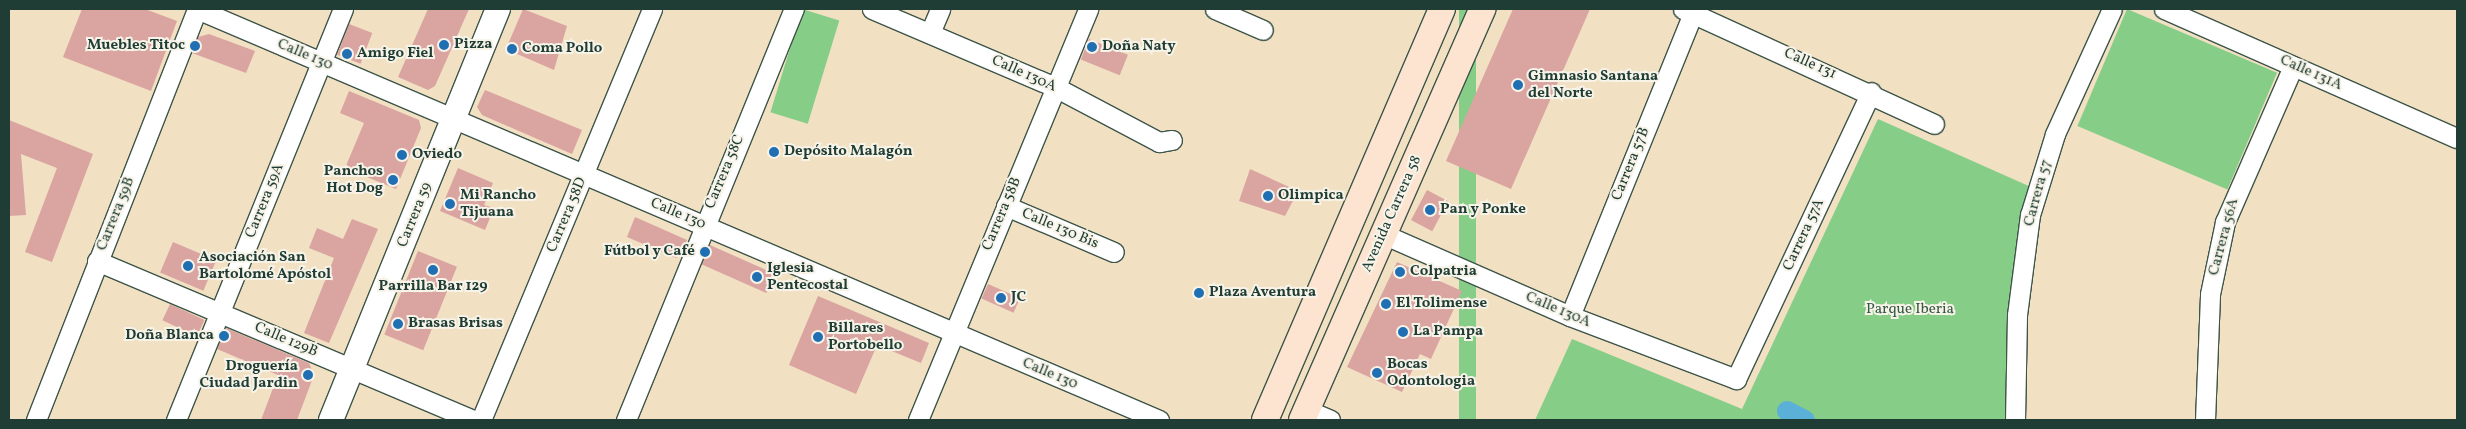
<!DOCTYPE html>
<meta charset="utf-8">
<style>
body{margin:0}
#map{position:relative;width:2466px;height:429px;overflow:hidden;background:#f1e0c2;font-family:Vollkorn,serif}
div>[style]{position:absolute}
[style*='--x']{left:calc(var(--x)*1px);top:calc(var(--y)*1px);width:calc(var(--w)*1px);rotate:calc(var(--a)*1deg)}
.green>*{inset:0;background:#86cd88;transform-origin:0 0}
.canal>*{height:20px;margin:-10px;padding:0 10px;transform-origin:10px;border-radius:10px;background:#5bb0d7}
.building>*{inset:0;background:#daa4a1;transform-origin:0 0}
.roads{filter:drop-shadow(1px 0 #3e5549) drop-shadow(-1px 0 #3e5549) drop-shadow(0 1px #3e5549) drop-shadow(0 -1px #3e5549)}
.minor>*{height:19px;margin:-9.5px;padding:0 9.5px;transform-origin:9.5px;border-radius:9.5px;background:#fff}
.tertiary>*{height:24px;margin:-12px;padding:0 12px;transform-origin:12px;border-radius:12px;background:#fff}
.secondary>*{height:26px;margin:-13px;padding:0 13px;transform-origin:13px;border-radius:13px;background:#fde4d0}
.dots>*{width:14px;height:14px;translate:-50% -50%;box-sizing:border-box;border:2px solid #f7f3e8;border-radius:50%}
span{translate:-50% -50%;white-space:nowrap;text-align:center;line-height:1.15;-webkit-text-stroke:4px #f7f3e8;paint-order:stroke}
.poi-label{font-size:15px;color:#1f3d34;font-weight:700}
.left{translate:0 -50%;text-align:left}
.right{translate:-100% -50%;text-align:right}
.street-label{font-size:15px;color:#1f3d34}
.park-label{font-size:15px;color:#345a45}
.frame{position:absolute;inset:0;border:10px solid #1f3d34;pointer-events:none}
</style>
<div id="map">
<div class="green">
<i style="left:802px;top:9px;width:39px;height:108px;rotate:17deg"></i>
<i style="left:1459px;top:9px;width:17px;height:449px"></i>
<i style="left:2127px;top:9px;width:163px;height:127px;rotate:23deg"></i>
<i style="clip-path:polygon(1878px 119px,2031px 187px,2012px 420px,1535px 420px,1572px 339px,1742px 409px)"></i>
</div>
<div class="canal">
<i style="--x:1787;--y:411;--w:20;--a:27"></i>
</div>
<div class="building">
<i style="clip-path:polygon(82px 9px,145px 9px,177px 21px,151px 91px,63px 57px)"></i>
<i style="clip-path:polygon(428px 9px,469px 9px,435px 86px,428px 90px,398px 77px)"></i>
<i style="clip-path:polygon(523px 9px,567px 26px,554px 70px,506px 49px)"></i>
<i style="clip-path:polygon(1513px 9px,1590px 9px,1511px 189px,1446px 161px)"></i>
<i style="left:349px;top:24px;width:25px;height:33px;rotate:21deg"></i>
<i style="clip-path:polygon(209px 34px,255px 51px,246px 73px,192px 53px,198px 37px)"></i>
<i style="left:1089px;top:39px;width:42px;height:22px;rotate:22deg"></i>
<i style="clip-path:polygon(485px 90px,582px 130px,572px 154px,482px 115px,477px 107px)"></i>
<i style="clip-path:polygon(349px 91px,419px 120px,421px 128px,396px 189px,345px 168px,364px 123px,340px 113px)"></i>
<i style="clip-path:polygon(9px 120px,93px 154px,52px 262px,25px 252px,57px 168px,21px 154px,26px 215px,9px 216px)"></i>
<i style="clip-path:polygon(458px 168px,493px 183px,484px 205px,494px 208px,485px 230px,440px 211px)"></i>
<i style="clip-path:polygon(1250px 169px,1298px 191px,1285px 216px,1239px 201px)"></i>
<i style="left:1427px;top:190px;width:24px;height:34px;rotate:28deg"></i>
<i style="clip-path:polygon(635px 217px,687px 240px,681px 255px,676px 258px,627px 237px)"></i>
<i style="clip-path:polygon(352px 219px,378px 229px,329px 343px,304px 333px,334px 258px,309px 248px,317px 228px,343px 239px)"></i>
<i style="left:173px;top:242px;width:47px;height:33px;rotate:23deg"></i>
<i style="left:710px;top:245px;width:71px;height:21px;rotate:24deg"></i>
<i style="left:418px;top:251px;width:42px;height:90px;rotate:22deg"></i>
<i style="clip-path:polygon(1397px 262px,1462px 291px,1431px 359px,1420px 354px,1402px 392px,1347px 367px)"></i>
<i style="left:988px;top:284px;width:35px;height:16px;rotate:24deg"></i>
<i style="clip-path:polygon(818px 296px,929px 343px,921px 363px,877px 345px,856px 394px,789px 365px)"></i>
<i style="left:170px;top:304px;width:38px;height:18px;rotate:25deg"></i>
<i style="clip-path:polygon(226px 328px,309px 363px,314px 375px,297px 420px,261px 420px,278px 375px,217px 349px)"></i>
</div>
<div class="roads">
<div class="minor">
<i style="--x:197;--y:9;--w:1046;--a:23.13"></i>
<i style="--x:872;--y:9;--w:199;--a:23.1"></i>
<i style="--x:1055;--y:87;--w:118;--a:27.9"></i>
<i style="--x:1159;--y:142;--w:13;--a:-9"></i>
<i style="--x:1215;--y:9;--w:52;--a:23.6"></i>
<i style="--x:1683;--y:9;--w:276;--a:24.6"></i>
<i style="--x:2164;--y:9;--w:320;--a:23.8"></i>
<i style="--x:930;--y:33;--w:26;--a:-67"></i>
<i style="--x:1006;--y:206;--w:117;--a:23.1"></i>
<i style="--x:1383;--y:234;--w:204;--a:23.7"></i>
<i style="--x:1570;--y:316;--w:178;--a:20.8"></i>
<i style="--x:1736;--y:379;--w:317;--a:-64.8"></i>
<i style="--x:97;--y:261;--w:409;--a:22.9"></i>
<i style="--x:1570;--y:316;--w:327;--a:-67.9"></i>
<i style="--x:1307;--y:410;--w:25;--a:23"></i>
<i style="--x:36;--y:420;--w:441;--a:-68.6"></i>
<i style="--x:176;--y:420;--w:444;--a:-67.9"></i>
<i style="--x:481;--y:420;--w:445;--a:-67.4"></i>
<i style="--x:626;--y:420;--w:444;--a:-67.8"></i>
<i style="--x:918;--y:420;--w:445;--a:-67.5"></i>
<i style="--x:2015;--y:420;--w:105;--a:-88.9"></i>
<i style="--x:2017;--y:315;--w:101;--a:-82.6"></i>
<i style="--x:2030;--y:215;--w:85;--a:-72.8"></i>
<i style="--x:2055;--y:134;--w:137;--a:-65.5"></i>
<i style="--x:2205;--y:420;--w:126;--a:-87.7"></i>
<i style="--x:2210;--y:294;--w:74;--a:-78.2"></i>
<i style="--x:2225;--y:222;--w:170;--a:-66.4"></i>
</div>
<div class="tertiary">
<i style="--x:331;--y:420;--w:444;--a:-67.9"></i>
</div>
<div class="secondary">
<i style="--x:1265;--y:420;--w:447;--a:-66.7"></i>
<i style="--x:1302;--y:420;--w:449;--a:-66.3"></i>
</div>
</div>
<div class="dots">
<i style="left:444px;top:45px;background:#1f6fb2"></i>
<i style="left:195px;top:46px;background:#1f6fb2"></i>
<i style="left:1092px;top:47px;background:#1f6fb2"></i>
<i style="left:512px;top:49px;background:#1f6fb2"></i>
<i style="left:347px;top:54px;background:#1f6fb2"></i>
<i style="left:1518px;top:85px;background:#1f6fb2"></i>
<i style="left:774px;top:152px;background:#1f6fb2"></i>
<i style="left:402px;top:155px;background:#1f6fb2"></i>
<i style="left:393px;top:180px;background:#1f6fb2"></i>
<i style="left:1268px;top:196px;background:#1f6fb2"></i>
<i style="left:450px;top:204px;background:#1f6fb2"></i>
<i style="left:1430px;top:210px;background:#1f6fb2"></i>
<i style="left:705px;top:252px;background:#1f6fb2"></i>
<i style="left:188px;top:266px;background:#1f6fb2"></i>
<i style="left:433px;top:270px;background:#1f6fb2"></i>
<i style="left:1400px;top:272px;background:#1f6fb2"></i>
<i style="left:757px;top:277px;background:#1f6fb2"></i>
<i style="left:1199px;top:293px;background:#1f6fb2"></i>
<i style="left:1001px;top:298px;background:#1f6fb2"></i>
<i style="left:1386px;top:304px;background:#1f6fb2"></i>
<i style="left:398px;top:324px;background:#1f6fb2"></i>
<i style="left:1403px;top:332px;background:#1f6fb2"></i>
<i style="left:224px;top:336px;background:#1f6fb2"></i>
<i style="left:818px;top:337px;background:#1f6fb2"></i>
<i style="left:1377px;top:373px;background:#1f6fb2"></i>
<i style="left:308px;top:375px;background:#1f6fb2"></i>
</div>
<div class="poi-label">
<span class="left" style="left:454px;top:45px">Pizza</span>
<span class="right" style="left:185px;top:46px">Muebles Titoc</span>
<span class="left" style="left:1102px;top:47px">Doña Naty</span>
<span class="left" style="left:522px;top:49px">Coma Pollo</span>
<span class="left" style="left:357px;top:54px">Amigo Fiel</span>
<span class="left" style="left:1528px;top:85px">Gimnasio Santana<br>del Norte</span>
<span class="left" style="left:784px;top:152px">Depósito Malagón</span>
<span class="left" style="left:412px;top:155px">Oviedo</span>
<span class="right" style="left:383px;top:180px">Panchos<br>Hot Dog</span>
<span class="left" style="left:460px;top:204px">Mi Rancho<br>Tijuana</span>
<span class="left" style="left:1278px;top:196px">Olimpica</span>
<span class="left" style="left:1440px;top:210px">Pan y Ponke</span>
<span class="right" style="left:695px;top:252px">Fútbol y Café</span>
<span class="left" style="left:199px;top:266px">Asociación San<br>Bartolomé Apóstol</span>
<span class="left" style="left:767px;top:277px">Iglesia<br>Pentecostal</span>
<span class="left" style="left:1410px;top:272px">Colpatria</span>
<span style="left:433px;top:287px">Parrilla Bar 129</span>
<span class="left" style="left:1209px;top:293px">Plaza Aventura</span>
<span class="left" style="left:1011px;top:298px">JC</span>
<span class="left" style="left:1396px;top:304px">El Tolimense</span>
<span class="left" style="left:408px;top:324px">Brasas Brisas</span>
<span class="left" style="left:828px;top:337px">Billares<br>Portobello</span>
<span class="left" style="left:1413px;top:332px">La Pampa</span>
<span class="right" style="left:214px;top:336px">Doña Blanca</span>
<span class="left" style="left:1387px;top:373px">Bocas<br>Odontologia</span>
<span class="right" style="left:298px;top:375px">Droguería<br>Ciudad Jardin</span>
</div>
<div class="street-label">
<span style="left:305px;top:55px;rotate:23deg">Calle 130</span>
<span style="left:1810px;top:64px;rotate:24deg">Calle 131</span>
<span style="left:2311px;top:73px;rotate:24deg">Calle 131A</span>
<span style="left:1024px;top:74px;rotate:24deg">Calle 130A</span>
<span style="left:1631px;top:164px;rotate:-68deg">Carrera 57B</span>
<span style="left:725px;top:172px;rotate:-67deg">Carrera 58C</span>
<span style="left:2038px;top:193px;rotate:-75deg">Carrera 57</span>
<span style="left:265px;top:201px;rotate:-68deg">Carrera 59A</span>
<span style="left:116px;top:214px;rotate:-68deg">Carrera 59B</span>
<span style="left:678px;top:214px;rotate:23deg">Calle 130</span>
<span style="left:1002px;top:214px;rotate:-67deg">Carrera 58B</span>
<span style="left:1392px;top:214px;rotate:-66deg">Avenida Carrera 58</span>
<span style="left:415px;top:215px;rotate:-68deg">Carrera 59</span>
<span style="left:567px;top:215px;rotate:-67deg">Carrera 58D</span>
<span style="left:1060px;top:229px;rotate:23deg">Calle 130 Bis</span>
<span style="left:1804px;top:235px;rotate:-65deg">Carrera 57A</span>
<span style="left:2224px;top:237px;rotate:-75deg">Carrera 56A</span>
<span style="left:1558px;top:310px;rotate:23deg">Calle 130A</span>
<span style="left:286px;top:340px;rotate:23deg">Calle 129B</span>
<span style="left:1050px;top:374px;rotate:23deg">Calle 130</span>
</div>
<div class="park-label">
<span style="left:1910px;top:310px">Parque Iberia</span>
</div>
<div class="frame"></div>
</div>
